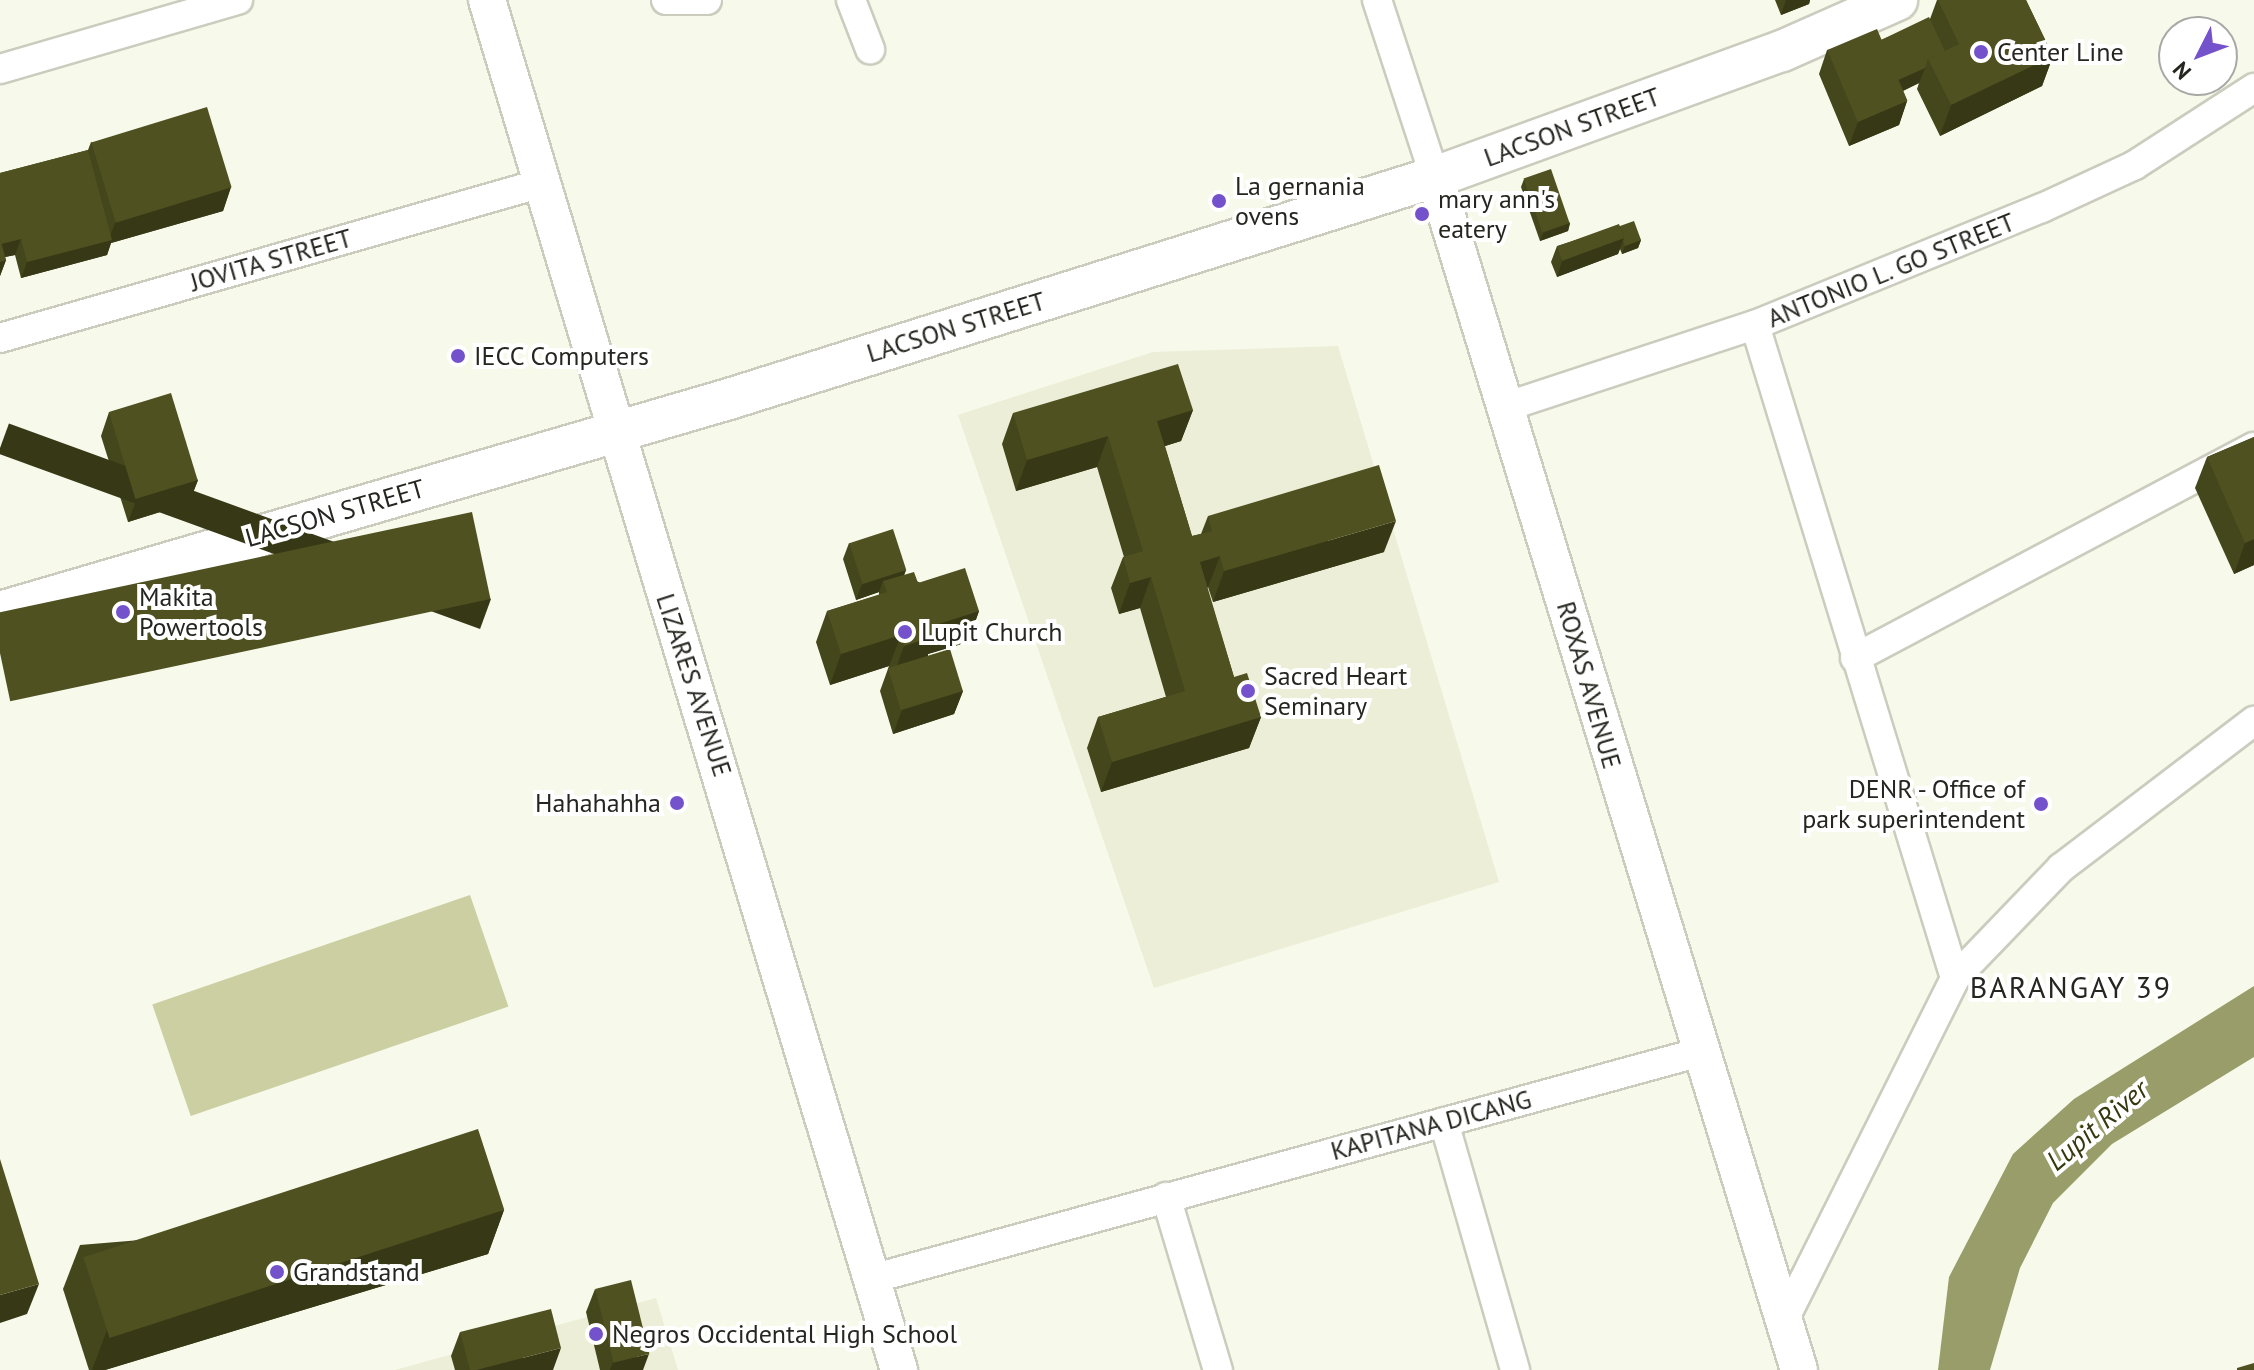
<!DOCTYPE html>
<style>
body{margin:0}
#map{position:relative;width:2254px;height:1370px;overflow:hidden;background:#f7f9ea;font-family:"PT Sans",sans-serif}
div>[style]{position:absolute}
[style*='--x']{left:calc(var(--x)*1px);top:calc(var(--y)*1px);width:calc(var(--w)*1px);rotate:calc(var(--a)*1deg)}
.built>*{inset:0;background:#eceed7}
.green>*{inset:0;background:#cccfa1;transform-origin:0 0}
.water>*{inset:0;background:#999d6a}
.roads{filter:drop-shadow(2px 0 #cbccbe) drop-shadow(-2px 0 #cbccbe) drop-shadow(0 2px #cbccbe) drop-shadow(0 -2px #cbccbe)}
.minor>*{height:28px;margin:-14px;padding:0 14px;transform-origin:14px;border-radius:14px;background:#fff}
.tertiary>*{height:36px;margin:-18px;padding:0 18px;transform-origin:18px;border-radius:18px;background:#fff}
.secondary>*{height:40px;margin:-20px;padding:0 20px;transform-origin:20px;border-radius:20px;background:#fff}
.wall>*{inset:0;background:#44461c}
.shaded-wall>*{inset:0;background:#373916;transform-origin:0 0}
.building>*{inset:0;background:#4f5120;transform-origin:0 0}
.dots>*{width:22px;height:22px;translate:-50% -50%;box-sizing:border-box;border:4px solid #fff;border-radius:50%}
span{translate:-50% -50%;white-space:nowrap;text-align:center;line-height:1.15;-webkit-text-stroke:8px #fff;paint-order:stroke}
.poi-label{font-size:26px;color:#262621}
.left{translate:0 -50%;text-align:left}
.right{translate:-100% -50%;text-align:right}
.street-label{font-size:26px;color:#262621}
.water-label{font-size:28px;color:#36380f;font-style:italic}
.quarter-label{font-size:30px;color:#262621;letter-spacing:2px}
.north{position:absolute;left:2158px;top:16px;width:80px;height:80px;box-sizing:border-box;background:#fff;border:2px solid #a8a8a6;border-radius:50%;rotate:228deg;font-size:22px;font-weight:700;line-height:32px;text-align:center;color:#262621}
.north::after{content:'';display:block;margin:auto;width:28px;height:36px;background:#7352cb;clip-path:polygon(50% 0,100% 100%,50% 72%,0 100%)}
</style>
<div id="map">
<div class="built">
<i style="clip-path:polygon(1338px 346px,1499px 882px,1154px 988px,958px 415px,1153px 352px)"></i>
<i style="clip-path:polygon(656px 1298px,678px 1370px,395px 1370px)"></i>
</div>
<div class="green">
<i style="left:470px;top:895px;width:118px;height:336px;rotate:71deg"></i>
</div>
<div class="water">
<i style="clip-path:polygon(2254px 986px,2254px 1057px,2112px 1144px,2053px 1203px,2020px 1268px,1990px 1370px,1938px 1370px,1949px 1277px,2013px 1154px,2074px 1099px)"></i>
</div>
<div class="roads">
<div class="minor">
<i style="--x:666;--y:0;--w:41;--a:0"></i>
<i style="--x:851;--y:0;--w:53;--a:68.8"></i>
<i style="--x:1377;--y:0;--w:186;--a:71.9"></i>
<i style="--x:0;--y:69;--w:248;--a:-16.2"></i>
<i style="--x:1755;--y:325;--w:683;--a:72.97"></i>
<i style="--x:0;--y:338;--w:564;--a:-15.96"></i>
<i style="--x:1508;--y:406;--w:260;--a:-18.2"></i>
<i style="--x:1755;--y:325;--w:310;--a:-22.2"></i>
<i style="--x:2042;--y:208;--w:102;--a:-24.8"></i>
<i style="--x:2135;--y:165;--w:142;--a:-32.9"></i>
<i style="--x:1855;--y:658;--w:451;--a:-27.9"></i>
<i style="--x:1444;--y:1122;--w:258;--a:74"></i>
<i style="--x:1166;--y:1197;--w:181;--a:73.3"></i>
<i style="--x:875;--y:1278;--w:852;--a:-15.31"></i>
<i style="--x:1785;--y:1318;--w:380;--a:-63.4"></i>
<i style="--x:1955;--y:978;--w:153;--a:-46.1"></i>
<i style="--x:2061;--y:868;--w:243;--a:-37.3"></i>
</div>
<div class="tertiary">
<i style="--x:487;--y:0;--w:1431;--a:73.26"></i>
<i style="--x:1435;--y:177;--w:1247;--a:73.03"></i>
</div>
<div class="secondary">
<i style="--x:0;--y:612;--w:759;--a:-16.29"></i>
<i style="--x:729;--y:399;--w:740;--a:-17.46"></i>
<i style="--x:1435;--y:177;--w:369;--a:-20"></i>
<i style="--x:1782;--y:51;--w:126;--a:-23.9"></i>
</div>
</div>
<div class="wall">
<i style="clip-path:polygon(1775px 0,1810px 0,1809px 4px,1781px 15px)"></i>
<i style="clip-path:polygon(1937px 0,2026px 0,2053px 56px,2042px 86px,1940px 136px,1917px 89px,1919px 83px,1903px 91px,1907px 101px,1899px 125px,1849px 146px,1819px 74px,1827px 50px,1881px 40px,1930px 19px)"></i>
<i style="clip-path:polygon(91px 142px,231px 187px,223px 211px,111px 243px,107px 255px,21px 278px,15px 255px,5px 257px,6px 260px,0 276px,0 173px,88px 150px)"></i>
<i style="clip-path:polygon(1524px 179px,1570px 223px,1568px 231px,1540px 241px,1521px 187px)"></i>
<i style="clip-path:polygon(1620px 226px,1641px 240px,1638px 248px,1622px 254px,1620px 249px,1618px 254px,1557px 277px,1551px 262px,1557px 246px)"></i>
<i style="clip-path:polygon(1193px 410px,1181px 441px,1165px 446px,1192px 536px,1201px 534px,1208px 516px,1384px 552px,1213px 602px,1208px 587px,1207px 588px,1234px 677px,1261px 717px,1249px 748px,1101px 792px,1087px 748px,1098px 717px,1166px 697px,1140px 608px,1119px 614px,1111px 588px,1123px 557px,1124px 557px,1097px 467px,1016px 491px,1002px 444px,1013px 413px)"></i>
<i style="clip-path:polygon(109px 412px,198px 480px,189px 503px,128px 522px,101px 436px)"></i>
<i style="clip-path:polygon(2254px 437px,2254px 565px,2234px 574px,2195px 488px,2207px 457px)"></i>
<i style="clip-path:polygon(849px 543px,906px 570px,904px 575px,979px 611px,968px 642px,928px 654px,928px 656px,963px 691px,954px 714px,893px 734px,880px 691px,889px 666px,830px 685px,816px 642px,827px 611px,879px 595px,879px 592px,856px 600px,843px 559px)"></i>
<i style="clip-path:polygon(504px 1210px,488px 1254px,105px 1370px,89px 1370px,63px 1289px,80px 1245px)"></i>
<i style="clip-path:polygon(595px 1289px,643px 1370px,600px 1370px,586px 1312px)"></i>
<i style="clip-path:polygon(460px 1332px,553px 1370px,455px 1370px,451px 1356px)"></i>
</div>
<div class="shaded-wall">
<i style="clip-path:polygon(1786px 0,1810px 0,1809px 4px,1781px 15px)"></i>
<i style="clip-path:polygon(2053px 56px,2042px 86px,1940px 136px,1951px 105px)"></i>
<i style="clip-path:polygon(1925px 68px,1919px 83px,1890px 97px,1896px 81px)"></i>
<i style="clip-path:polygon(1907px 101px,1899px 125px,1849px 146px,1858px 122px)"></i>
<i style="clip-path:polygon(231px 187px,223px 211px,111px 243px,107px 255px,21px 278px,27px 262px,108px 241px,116px 221px)"></i>
<i style="clip-path:polygon(1570px 223px,1568px 231px,1540px 241px,1543px 233px)"></i>
<i style="clip-path:polygon(1624px 238px,1618px 254px,1557px 277px,1562px 261px)"></i>
<i style="clip-path:polygon(21px 239px,15px 255px,0 258px,0 244px)"></i>
<i style="clip-path:polygon(1641px 240px,1638px 248px,1622px 254px,1625px 246px)"></i>
<i style="clip-path:polygon(6px 260px,0 276px,0 262px)"></i>
<i style="clip-path:polygon(1193px 410px,1181px 441px,1146px 452px,1157px 421px)"></i>
<i style="clip-path:polygon(1108px 436px,1097px 467px,1016px 491px,1027px 460px)"></i>
<i style="clip-path:polygon(198px 480px,189px 503px,128px 522px,137px 499px)"></i>
<i style="clip-path:polygon(1396px 521px,1384px 552px,1213px 602px,1224px 571px)"></i>
<i style="clip-path:polygon(2254px 539px,2254px 565px,2234px 574px,2245px 543px)"></i>
<i style="clip-path:polygon(1220px 556px,1208px 587px,1188px 593px,1200px 562px)"></i>
<i style="clip-path:polygon(906px 570px,900px 586px,883px 581px,879px 592px,856px 600px,862px 584px)"></i>
<i style="clip-path:polygon(1151px 577px,1140px 608px,1119px 614px,1130px 583px)"></i>
<i style="left:491px;top:599px;width:32px;height:513px;rotate:110deg"></i>
<i style="clip-path:polygon(979px 611px,968px 642px,928px 654px,924px 667px,893px 677px,904px 646px,932px 626px)"></i>
<i style="clip-path:polygon(901px 635px,889px 666px,830px 685px,841px 654px)"></i>
<i style="clip-path:polygon(963px 691px,954px 714px,893px 734px,902px 710px)"></i>
<i style="clip-path:polygon(1261px 717px,1249px 748px,1101px 792px,1112px 762px)"></i>
<i style="clip-path:polygon(504px 1210px,488px 1254px,105px 1370px,92px 1370px,107px 1330px)"></i>
<i style="clip-path:polygon(39px 1284px,27px 1314px,0 1323px,0 1295px)"></i>
<i style="clip-path:polygon(561px 1348px,553px 1370px,476px 1370px)"></i>
<i style="clip-path:polygon(649px 1354px,643px 1370px,610px 1370px,613px 1362px)"></i>
</div>
<div class="building">
<i style="clip-path:polygon(1938px 0,2026px 0,2053px 56px,1951px 105px,1928px 59px,1959px 44px)"></i>
<i style="clip-path:polygon(1929px 17px,1945px 51px,1928px 59px,1925px 68px,1898px 80px,1881px 40px)"></i>
<i style="left:1877px;top:29px;width:78px;height:54px;rotate:67deg"></i>
<i style="left:207px;top:107px;width:84px;height:121px;rotate:73deg"></i>
<i style="clip-path:polygon(88px 150px,112px 240px,27px 262px,21px 239px,1px 244px,0 238px,0 173px)"></i>
<i style="left:1551px;top:169px;width:57px;height:29px;rotate:71deg"></i>
<i style="clip-path:polygon(1634px 221px,1641px 240px,1625px 246px,1623px 241px,1624px 238px,1620px 226px)"></i>
<i style="left:1619px;top:224px;width:15px;height:66px;rotate:70deg"></i>
<i style="clip-path:polygon(0 238px,6px 260px,0 262px)"></i>
<i style="clip-path:polygon(1178px 364px,1193px 410px,1157px 421px,1192px 536px,1212px 531px,1208px 516px,1379px 465px,1396px 521px,1224px 571px,1220px 556px,1200px 562px,1234px 677px,1247px 673px,1261px 717px,1112px 762px,1098px 717px,1185px 691px,1151px 577px,1130px 583px,1123px 557px,1143px 551px,1108px 436px,1027px 460px,1013px 413px)"></i>
<i style="left:171px;top:393px;width:91px;height:65px;rotate:73deg"></i>
<i style="clip-path:polygon(2254px 437px,2254px 539px,2245px 543px,2207px 457px)"></i>
<i style="left:472px;top:512px;width:89px;height:491px;rotate:78deg"></i>
<i style="left:893px;top:529px;width:43px;height:46px;rotate:72deg"></i>
<i style="clip-path:polygon(965px 568px,979px 611px,932px 626px,935px 636px,904px 646px,901px 635px,841px 654px,827px 611px,887px 592px,883px 581px,914px 572px,918px 583px)"></i>
<i style="left:950px;top:649px;width:44px;height:65px;rotate:73deg"></i>
<i style="left:478px;top:1129px;width:85px;height:415px;rotate:72deg"></i>
<i style="clip-path:polygon(0 1159px,39px 1284px,0 1295px)"></i>
<i style="left:631px;top:1280px;width:76px;height:37px;rotate:76deg"></i>
<i style="clip-path:polygon(551px 1309px,561px 1348px,476px 1370px,470px 1370px,460px 1332px)"></i>
<i style="clip-path:polygon(2254px 1363px,2254px 1370px,2237px 1370px,2237px 1368px)"></i>
</div>
<div class="dots">
<i style="left:1981px;top:52px;background:#7352cb"></i>
<i style="left:1219px;top:201px;background:#7352cb"></i>
<i style="left:1422px;top:214px;background:#7352cb"></i>
<i style="left:458px;top:356px;background:#7352cb"></i>
<i style="left:123px;top:612px;background:#7352cb"></i>
<i style="left:905px;top:632px;background:#7352cb"></i>
<i style="left:1248px;top:691px;background:#7352cb"></i>
<i style="left:677px;top:803px;background:#7352cb"></i>
<i style="left:2041px;top:804px;background:#7352cb"></i>
<i style="left:277px;top:1272px;background:#7352cb"></i>
<i style="left:596px;top:1334px;background:#7352cb"></i>
</div>
<div class="poi-label">
<span class="left" style="left:1997px;top:52px">Center Line</span>
<span class="left" style="left:1235px;top:201px">La gernania<br>ovens</span>
<span class="left" style="left:1438px;top:214px">mary ann's<br>eatery</span>
<span class="left" style="left:474px;top:356px">IECC Computers</span>
<span class="left" style="left:139px;top:612px">Makita<br>Powertools</span>
<span class="left" style="left:921px;top:632px">Lupit Church</span>
<span class="left" style="left:1264px;top:691px">Sacred Heart<br>Seminary</span>
<span class="right" style="left:2025px;top:804px">DENR - Office of<br>park superintendent</span>
<span class="right" style="left:661px;top:803px">Hahahahha</span>
<span class="left" style="left:293px;top:1272px">Grandstand</span>
<span class="left" style="left:612px;top:1334px">Negros Occidental High School</span>
</div>
<div class="street-label">
<span style="left:1572px;top:127px;rotate:-20deg">LACSON STREET</span>
<span style="left:271px;top:260px;rotate:-16deg">JOVITA STREET</span>
<span style="left:1891px;top:270px;rotate:-22deg">ANTONIO L. GO STREET</span>
<span style="left:956px;top:327px;rotate:-17deg">LACSON STREET</span>
<span style="left:335px;top:513px;rotate:-16deg">LACSON STREET</span>
<span style="left:694px;top:685px;rotate:72deg">LIZARES AVENUE</span>
<span style="left:1589px;top:685px;rotate:74deg">ROXAS AVENUE</span>
<span style="left:1431px;top:1125px;rotate:-15deg">KAPITANA DICANG</span>
</div>
<div class="water-label">
<span style="left:2097px;top:1125px;rotate:-40deg">Lupit River</span>
</div>
<div class="quarter-label">
<span style="left:2071px;top:987px">BARANGAY 39</span>
</div>
<div class="north">N</div>
</div>
